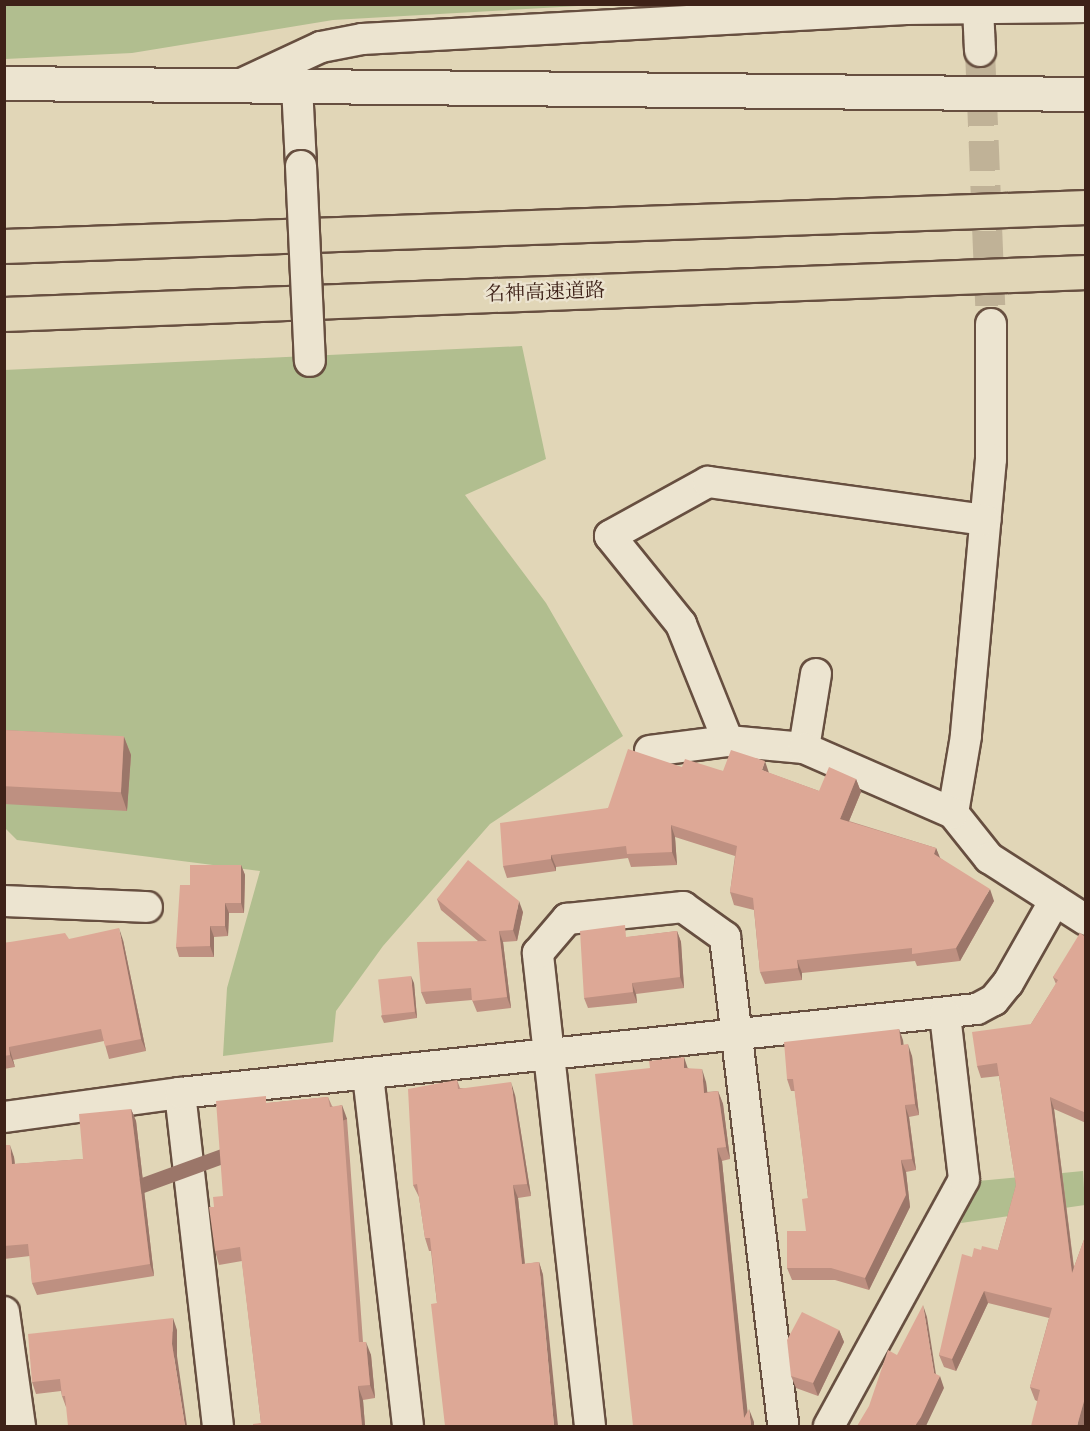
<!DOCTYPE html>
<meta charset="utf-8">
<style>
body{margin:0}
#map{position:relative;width:1090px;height:1431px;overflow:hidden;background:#e1d6b7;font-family:"Libre Bodoni","Noto Serif JP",serif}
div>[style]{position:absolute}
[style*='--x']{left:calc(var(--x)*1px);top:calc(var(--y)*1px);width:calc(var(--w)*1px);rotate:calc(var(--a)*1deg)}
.green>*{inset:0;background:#b1be8f}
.street-tunnel>*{height:30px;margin-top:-15px;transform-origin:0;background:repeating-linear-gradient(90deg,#c0b297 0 30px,transparent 0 45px)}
.roads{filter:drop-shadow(2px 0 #674f40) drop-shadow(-2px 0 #674f40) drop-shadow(0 2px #674f40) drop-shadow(0 -2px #674f40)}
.street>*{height:30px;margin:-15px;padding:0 15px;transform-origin:15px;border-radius:15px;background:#ece4d0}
.secondary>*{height:33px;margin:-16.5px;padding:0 16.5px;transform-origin:16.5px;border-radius:16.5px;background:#ece4d0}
.highway>*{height:33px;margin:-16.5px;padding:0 16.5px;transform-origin:16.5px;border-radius:16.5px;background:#e1d6b7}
.bridges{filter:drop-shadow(2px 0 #674f40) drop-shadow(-2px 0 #674f40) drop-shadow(0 2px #674f40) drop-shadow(0 -2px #674f40)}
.street-bridge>*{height:30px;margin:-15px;padding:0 15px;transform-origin:15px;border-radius:15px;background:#ece4d0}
.wall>*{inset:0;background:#be9081}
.shaded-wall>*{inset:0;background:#9b7669;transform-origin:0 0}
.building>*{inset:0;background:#dda896;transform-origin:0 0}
span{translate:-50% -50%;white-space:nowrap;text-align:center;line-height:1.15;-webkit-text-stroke:4.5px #ece4d0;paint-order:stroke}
.street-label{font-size:20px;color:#3e2218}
.frame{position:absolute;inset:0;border:6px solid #3e2218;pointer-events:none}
</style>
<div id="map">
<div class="green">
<i style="clip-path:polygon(4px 5px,5px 4px,596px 5px,333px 20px,132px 53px,5px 59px)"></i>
<i style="clip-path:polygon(522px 346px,546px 459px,465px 495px,546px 603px,623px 736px,490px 824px,383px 946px,336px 1011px,333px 1042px,223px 1056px,227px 988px,260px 871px,17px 840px,5px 828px,4px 370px)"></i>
<i style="clip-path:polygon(1083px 1171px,1085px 1205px,961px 1223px,978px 1181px)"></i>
</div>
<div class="street-tunnel">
<i style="--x:980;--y:51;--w:273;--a:87.7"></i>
</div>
<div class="roads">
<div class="street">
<i style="--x:978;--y:8;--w:43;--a:87.3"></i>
<i style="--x:239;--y:85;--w:90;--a:-24.9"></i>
<i style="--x:321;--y:47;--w:42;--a:-11"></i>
<i style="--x:362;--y:39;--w:545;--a:-3.16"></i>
<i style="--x:906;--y:9;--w:180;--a:-0.6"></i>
<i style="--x:297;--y:86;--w:80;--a:87.1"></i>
<i style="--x:991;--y:324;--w:135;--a:90"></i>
<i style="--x:991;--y:459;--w:278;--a:95.2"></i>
<i style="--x:966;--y:736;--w:78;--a:99.6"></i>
<i style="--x:953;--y:813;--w:58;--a:51.3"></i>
<i style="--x:989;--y:858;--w:115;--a:32.6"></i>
<i style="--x:728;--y:741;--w:126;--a:-111.9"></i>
<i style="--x:681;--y:624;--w:113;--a:-128.9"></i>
<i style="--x:610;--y:536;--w:112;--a:-28.9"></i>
<i style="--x:708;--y:482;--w:280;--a:7.8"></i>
<i style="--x:804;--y:748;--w:75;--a:-80.8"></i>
<i style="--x:650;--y:751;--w:79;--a:-7.3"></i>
<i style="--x:728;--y:741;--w:76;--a:5.3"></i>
<i style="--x:804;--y:748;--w:163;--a:23.6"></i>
<i style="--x:4;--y:901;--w:143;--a:2.4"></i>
<i style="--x:368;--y:1075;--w:353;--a:83.5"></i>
<i style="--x:180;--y:1093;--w:335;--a:83.5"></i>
<i style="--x:4;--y:1117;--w:178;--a:-7.8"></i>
<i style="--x:180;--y:1093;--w:801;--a:-6.02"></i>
<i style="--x:977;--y:1009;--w:19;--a:-28"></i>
<i style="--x:994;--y:1000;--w:22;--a:-51"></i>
<i style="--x:1008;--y:983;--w:95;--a:-60.5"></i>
<i style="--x:4;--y:1312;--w:115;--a:82"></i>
<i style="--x:590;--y:1426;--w:476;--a:-96.3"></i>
<i style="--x:538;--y:953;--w:45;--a:-49.5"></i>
<i style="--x:567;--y:919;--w:117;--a:-5.9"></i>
<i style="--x:683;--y:907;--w:52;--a:35.5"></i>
<i style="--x:725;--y:937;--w:492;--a:83.2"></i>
<i style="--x:829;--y:1426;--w:281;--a:-61.3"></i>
<i style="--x:964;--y:1179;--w:166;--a:-96.6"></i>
</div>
<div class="secondary">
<i style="--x:4;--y:83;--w:1082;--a:0.58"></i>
</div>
<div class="highway">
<i style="--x:4;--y:246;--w:1083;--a:-2.06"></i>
<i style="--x:4;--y:314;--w:1083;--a:-2.22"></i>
</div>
</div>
<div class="bridges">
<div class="street-bridge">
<i style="--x:301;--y:166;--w:195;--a:87.4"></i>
</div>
</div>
<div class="wall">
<i style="clip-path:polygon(4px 730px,124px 737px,131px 755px,127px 811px,4px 804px)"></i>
<i style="clip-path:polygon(682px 767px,723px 771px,769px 773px,819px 791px,856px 779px,861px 792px,849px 821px,936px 848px,939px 857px,994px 901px,960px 961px,917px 966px,915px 961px,802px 973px,802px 980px,765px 984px,760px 972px,754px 910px,734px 905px,730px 892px,735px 856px,675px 837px,677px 865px,631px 867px,628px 858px,556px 867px,556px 871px,507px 878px,503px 866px)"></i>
<i style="clip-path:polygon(241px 865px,245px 875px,244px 913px,229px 913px,228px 936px,214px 937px,214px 957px,179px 957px,176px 947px,190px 885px)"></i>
<i style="clip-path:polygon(437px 899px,523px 912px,517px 941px,503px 942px,511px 1008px,477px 1012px,472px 1000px,426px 1004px,421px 992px,478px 941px,441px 910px)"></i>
<i style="clip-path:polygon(677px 931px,681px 942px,684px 988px,636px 994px,637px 1003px,588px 1008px,584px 998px,629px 937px)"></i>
<i style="clip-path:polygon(1086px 937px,1086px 1123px,1054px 1109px,1074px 1267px,1086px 1234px,1085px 1426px,1035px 1400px,1030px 1387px,1049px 1318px,988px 1303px,956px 1371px,944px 1367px,939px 1355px,972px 1257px,981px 1250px,998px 1250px,1016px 1185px,999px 1076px,981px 1078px,977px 1066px,1031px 1024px,1056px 984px,1053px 977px)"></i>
<i style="clip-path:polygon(69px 939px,123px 940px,146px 1051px,109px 1059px,104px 1041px,13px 1060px,15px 1067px,4px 1069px,4px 943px)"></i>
<i style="clip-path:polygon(414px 983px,417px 1018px,384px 1023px,381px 1016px)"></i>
<i style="clip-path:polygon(899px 1029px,903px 1045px,912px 1056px,919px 1115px,909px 1117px,916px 1170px,906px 1172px,910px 1207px,869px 1290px,835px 1280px,792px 1280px,787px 1268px,806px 1231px,808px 1198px,795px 1091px,791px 1091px,787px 1079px)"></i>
<i style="clip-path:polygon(688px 1068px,706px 1082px,707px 1092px,718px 1091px,723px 1104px,730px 1159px,722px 1161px,747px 1413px,751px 1426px,633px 1426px)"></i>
<i style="clip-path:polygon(457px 1080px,460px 1088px,515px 1095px,531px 1196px,518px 1198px,525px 1264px,539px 1262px,543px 1275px,437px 1303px,431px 1251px,429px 1251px,425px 1238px,419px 1197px,413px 1185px)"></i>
<i style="clip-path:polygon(328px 1097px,332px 1106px,347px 1119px,363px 1342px,371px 1355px,375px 1398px,363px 1400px,365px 1426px,253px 1426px,261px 1423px,242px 1261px,219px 1265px,215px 1251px,214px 1207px,223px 1196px,268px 1103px)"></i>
<i style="clip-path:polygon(131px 1109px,136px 1121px,154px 1276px,37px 1295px,32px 1283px,30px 1256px,4px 1259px,4px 1145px,14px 1157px,15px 1164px,83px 1159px)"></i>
<i style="clip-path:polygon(177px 1330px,177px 1356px,66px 1407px,62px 1396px,61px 1391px,36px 1394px,32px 1382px)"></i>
<i style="clip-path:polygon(839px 1330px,844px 1342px,818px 1396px,796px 1388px,791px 1376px)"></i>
</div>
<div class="shaded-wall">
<i style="clip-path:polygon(124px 737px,131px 755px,127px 811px,121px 793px)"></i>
<i style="clip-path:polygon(765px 761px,769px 773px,762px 770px)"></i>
<i style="clip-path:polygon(856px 779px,861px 792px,845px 831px,840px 819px)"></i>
<i style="clip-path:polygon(671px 825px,675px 837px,677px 865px,672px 852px)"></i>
<i style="clip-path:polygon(936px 848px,941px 860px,934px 854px)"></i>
<i style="clip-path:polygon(551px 855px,556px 867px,556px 871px,551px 859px)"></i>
<i style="clip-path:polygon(241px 865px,245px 875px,244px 913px,241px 903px)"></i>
<i style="clip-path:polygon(990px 889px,994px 901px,960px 961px,956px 948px)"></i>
<i style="clip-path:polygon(519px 901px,523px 912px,517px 941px,513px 930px)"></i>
<i style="clip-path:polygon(225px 903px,229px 913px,228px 936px,225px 926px)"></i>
<i style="clip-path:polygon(210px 926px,214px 937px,214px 957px,210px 946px)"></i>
<i style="clip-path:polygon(119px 928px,123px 940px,146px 1051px,141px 1039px)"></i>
<i style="clip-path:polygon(499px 931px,503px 942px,511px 1008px,507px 997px)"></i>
<i style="clip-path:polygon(677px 931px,681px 942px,684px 988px,680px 977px)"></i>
<i style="clip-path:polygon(797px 960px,802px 973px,802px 980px,798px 968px)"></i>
<i style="clip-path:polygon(411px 976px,414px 983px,417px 1018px,415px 1012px)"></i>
<i style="clip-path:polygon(632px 983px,636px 994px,637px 1003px,633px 992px)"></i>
<i style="clip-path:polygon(899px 1029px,903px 1040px,905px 1057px,901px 1045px)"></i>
<i style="clip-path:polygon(908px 1044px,912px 1056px,919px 1115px,915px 1104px)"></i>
<i style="clip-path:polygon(9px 1047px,13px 1060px,15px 1067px,10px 1055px)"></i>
<i style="clip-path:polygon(684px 1057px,688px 1069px,684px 1068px)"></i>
<i style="clip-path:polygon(702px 1069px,706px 1082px,709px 1105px,704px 1093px)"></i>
<i style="clip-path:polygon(511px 1082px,515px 1095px,531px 1196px,527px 1184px)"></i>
<i style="clip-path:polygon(718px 1091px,723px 1104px,730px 1159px,726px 1147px)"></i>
<i style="clip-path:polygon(1050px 1097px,1054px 1109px,1076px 1286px,1072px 1273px)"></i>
<i style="left:342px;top:1105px;width:15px;height:238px;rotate:70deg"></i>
<i style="clip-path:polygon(905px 1105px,909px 1117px,916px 1170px,912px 1159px)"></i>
<i style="clip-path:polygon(131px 1109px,136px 1121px,154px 1276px,150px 1264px)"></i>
<i style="clip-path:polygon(10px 1145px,14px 1157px,16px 1176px,12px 1164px)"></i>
<i style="clip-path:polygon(717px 1148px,722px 1161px,749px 1426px,744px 1418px)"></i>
<i style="clip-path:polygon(901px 1160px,906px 1172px,910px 1207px,869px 1290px,865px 1278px)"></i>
<i style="clip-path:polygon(513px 1185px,518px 1198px,526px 1276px,522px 1264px)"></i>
<i style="clip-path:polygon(539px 1262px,543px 1275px,558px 1426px,554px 1426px)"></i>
<i style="clip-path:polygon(984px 1291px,988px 1303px,956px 1371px,952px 1359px)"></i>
<i style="clip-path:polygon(923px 1305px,927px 1317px,937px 1381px,940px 1376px,944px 1388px,926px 1426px,915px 1426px,934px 1373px)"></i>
<i style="clip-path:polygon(173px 1318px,177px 1330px,177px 1356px,187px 1426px,185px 1426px,172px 1344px)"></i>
<i style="clip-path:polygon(839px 1330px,844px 1342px,818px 1396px,813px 1383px)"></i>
<i style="clip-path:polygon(366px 1342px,371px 1355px,375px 1398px,370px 1385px)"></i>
<i style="clip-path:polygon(358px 1386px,363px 1400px,365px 1426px,362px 1426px)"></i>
<i style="clip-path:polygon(1086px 1394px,1086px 1424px,1085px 1426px,1077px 1426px)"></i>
<i style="clip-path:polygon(749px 1409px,754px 1422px,754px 1426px,751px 1426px)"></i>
</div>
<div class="building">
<i style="left:4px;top:730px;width:120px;height:56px;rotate:3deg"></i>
<i style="clip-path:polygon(628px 749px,682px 767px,685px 759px,723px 771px,731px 750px,765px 761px,762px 770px,819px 791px,829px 767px,856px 779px,840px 819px,936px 848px,934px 854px,990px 889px,956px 948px,912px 954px,912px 948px,797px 960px,798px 968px,760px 972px,753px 898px,730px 892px,737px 846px,671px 825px,672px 852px,627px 854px,626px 846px,551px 855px,551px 859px,503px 866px,500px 823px,608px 808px)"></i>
<i style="clip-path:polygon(468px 860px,519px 901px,513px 930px,499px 931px,507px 997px,472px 1001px,471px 988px,421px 992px,417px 942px,487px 941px,437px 899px)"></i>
<i style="clip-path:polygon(190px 865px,241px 865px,241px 903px,225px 903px,225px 926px,210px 926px,210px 946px,176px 947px,180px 885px,190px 885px)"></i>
<i style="clip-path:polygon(625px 925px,626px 937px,677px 931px,680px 977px,632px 983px,633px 992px,584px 998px,580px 931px)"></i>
<i style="clip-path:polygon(119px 928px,141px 1039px,105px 1046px,101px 1029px,9px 1047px,10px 1055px,4px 1056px,4px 943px,65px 933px,69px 939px)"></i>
<i style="clip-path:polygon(1080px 933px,1086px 937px,1086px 1113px,1050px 1097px,1072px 1273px,1086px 1234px,1086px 1394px,1077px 1426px,1031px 1426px,1040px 1390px,1030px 1387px,1052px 1308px,984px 1291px,952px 1359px,939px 1355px,962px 1254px,972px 1257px,974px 1248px,981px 1250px,982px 1246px,998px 1250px,1016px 1185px,997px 1063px,977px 1066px,972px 1032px,1031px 1024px,1058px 980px,1053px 977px)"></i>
<i style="left:411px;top:976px;width:36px;height:33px;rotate:84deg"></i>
<i style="clip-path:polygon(899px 1029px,901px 1045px,908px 1044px,915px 1104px,905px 1105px,912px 1159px,901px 1160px,906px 1195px,865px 1278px,831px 1268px,787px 1268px,787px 1231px,806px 1231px,802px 1199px,808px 1198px,793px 1079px,787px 1079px,784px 1042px)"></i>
<i style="clip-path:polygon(684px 1057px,684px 1068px,702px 1069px,704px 1093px,718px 1091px,726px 1147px,717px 1148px,723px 1211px,744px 1418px,749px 1409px,751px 1426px,633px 1426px,595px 1074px,650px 1068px,649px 1061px)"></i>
<i style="clip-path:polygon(457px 1080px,458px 1089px,511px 1082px,527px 1184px,513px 1185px,522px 1264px,539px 1262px,554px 1426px,445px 1426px,431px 1304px,437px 1303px,430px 1238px,425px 1238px,417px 1184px,413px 1185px,408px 1089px)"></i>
<i style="clip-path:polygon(266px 1096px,266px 1103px,328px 1097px,330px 1107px,342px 1105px,359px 1342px,366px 1342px,370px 1385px,358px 1386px,362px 1426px,253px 1426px,253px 1424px,261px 1423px,240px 1247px,215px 1251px,209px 1207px,214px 1207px,213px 1197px,223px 1196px,216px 1101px)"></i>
<i style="clip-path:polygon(131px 1109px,150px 1264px,32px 1283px,28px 1244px,4px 1246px,4px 1145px,10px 1145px,12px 1164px,83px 1159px,79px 1114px)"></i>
<i style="clip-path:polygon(923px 1305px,934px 1373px,940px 1376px,921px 1417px,915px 1426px,857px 1426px,869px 1406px,888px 1350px,897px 1355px)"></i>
<i style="clip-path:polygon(802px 1312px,839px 1330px,813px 1383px,791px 1376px,787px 1340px)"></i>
<i style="clip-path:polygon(173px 1318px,172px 1344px,185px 1426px,68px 1426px,65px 1396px,62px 1396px,60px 1379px,32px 1382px,28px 1334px)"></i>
</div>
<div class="street-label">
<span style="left:545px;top:293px;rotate:-2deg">名神高速道路</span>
</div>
<div class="frame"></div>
</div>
